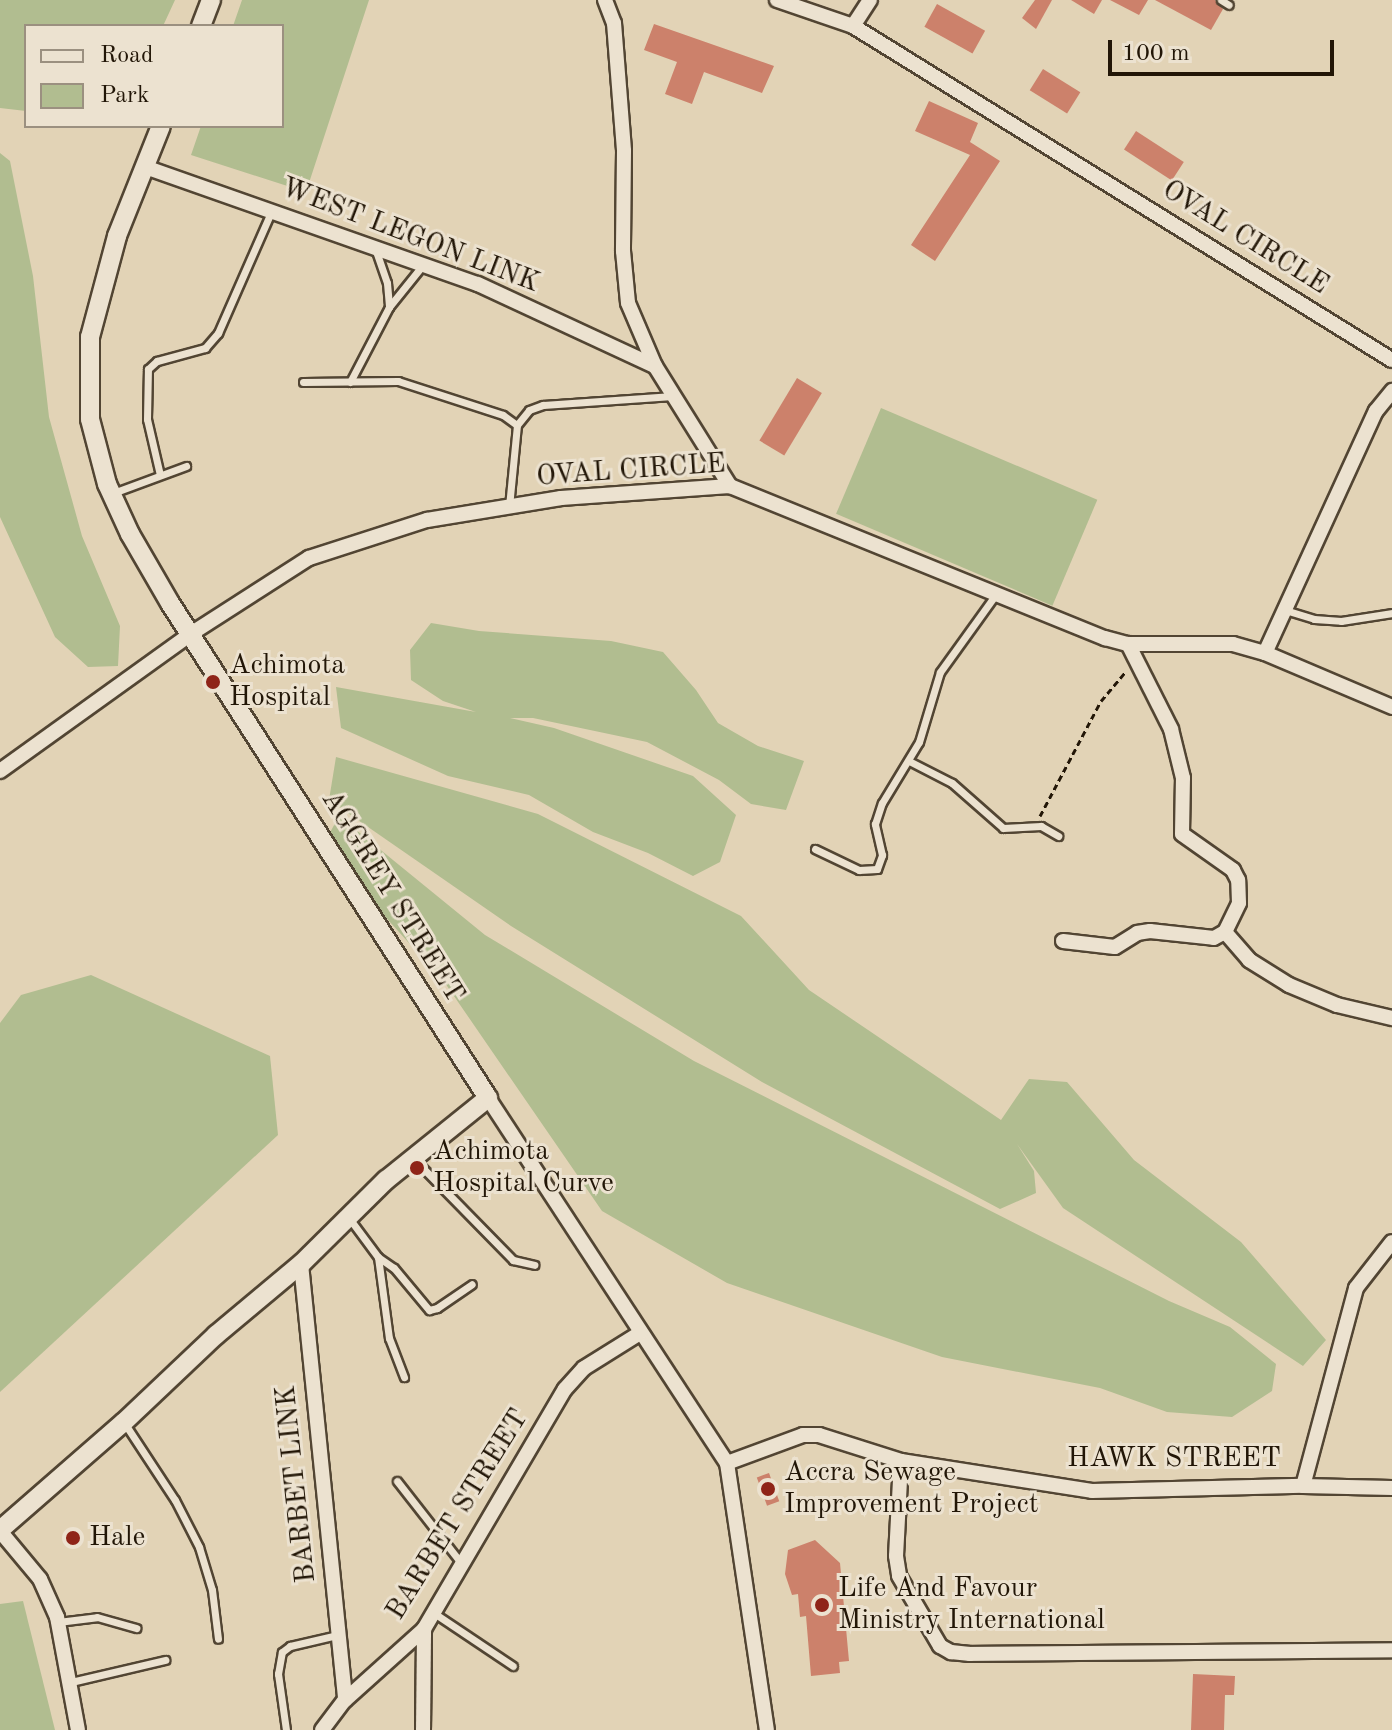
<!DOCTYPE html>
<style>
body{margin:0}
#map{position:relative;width:1392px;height:1730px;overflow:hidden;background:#e2d3b6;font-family:"Old Standard TT",serif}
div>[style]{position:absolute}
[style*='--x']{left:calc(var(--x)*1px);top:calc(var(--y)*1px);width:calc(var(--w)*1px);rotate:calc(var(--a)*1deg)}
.green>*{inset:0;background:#b1bd90;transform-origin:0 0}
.building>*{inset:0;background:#cc816b;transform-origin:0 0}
.path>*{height:3px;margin-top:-1.5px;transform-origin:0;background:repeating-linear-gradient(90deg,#221607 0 6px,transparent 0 10px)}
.roads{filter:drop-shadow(2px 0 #524533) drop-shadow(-2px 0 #524533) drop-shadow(0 2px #524533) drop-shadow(0 -2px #524533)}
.lane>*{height:7px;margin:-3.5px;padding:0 3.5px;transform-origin:3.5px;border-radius:3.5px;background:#ece2d0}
.street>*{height:14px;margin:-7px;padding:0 7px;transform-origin:7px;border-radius:7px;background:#ece2d0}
.secondary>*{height:18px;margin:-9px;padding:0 9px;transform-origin:9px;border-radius:9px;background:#ece2d0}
.dots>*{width:22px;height:22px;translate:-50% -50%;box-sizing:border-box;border:4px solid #ece2d0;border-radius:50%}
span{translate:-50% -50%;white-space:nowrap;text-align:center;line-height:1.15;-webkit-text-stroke:6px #ece2d0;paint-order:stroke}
.street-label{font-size:28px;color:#221607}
.poi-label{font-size:28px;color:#221607}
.left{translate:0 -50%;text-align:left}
.legend{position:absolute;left:24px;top:24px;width:260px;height:104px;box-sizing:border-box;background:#ece2d0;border:2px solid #9b9080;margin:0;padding:10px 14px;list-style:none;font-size:24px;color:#221607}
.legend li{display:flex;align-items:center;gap:16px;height:40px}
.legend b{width:40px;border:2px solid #9b9080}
.scale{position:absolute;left:1108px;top:40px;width:226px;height:36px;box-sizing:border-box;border:4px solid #221607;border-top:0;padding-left:10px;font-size:24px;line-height:28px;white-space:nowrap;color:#221607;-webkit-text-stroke:6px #ece2d0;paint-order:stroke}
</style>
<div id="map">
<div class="green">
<i style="clip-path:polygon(0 0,175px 0,163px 26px,26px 26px,26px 111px,0 108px)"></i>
<i style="clip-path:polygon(242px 0,369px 0,306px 192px,191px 155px,201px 126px,282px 126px,282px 26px,233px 26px)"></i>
<i style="clip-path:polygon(0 153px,10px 161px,33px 276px,49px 417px,82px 536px,120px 626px,118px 666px,88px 667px,55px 637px,0 517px)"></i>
<i style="left:881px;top:408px;width:235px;height:115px;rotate:23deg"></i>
<i style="clip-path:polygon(431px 623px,479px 631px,611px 641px,663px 652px,696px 690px,718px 723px,758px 746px,804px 761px,786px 810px,751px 804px,719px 780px,647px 742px,533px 718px,510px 718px,554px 728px,693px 776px,736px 815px,720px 862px,693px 876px,648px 853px,593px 832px,529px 795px,448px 776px,341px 728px,336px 687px,476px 712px,443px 701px,411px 680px,410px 650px)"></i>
<i style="clip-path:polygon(336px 757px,538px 814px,741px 916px,809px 990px,1001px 1120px,1029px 1079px,1067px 1082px,1134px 1160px,1241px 1242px,1326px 1340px,1303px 1366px,1063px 1208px,1017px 1144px,1034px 1171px,1036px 1193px,1000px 1209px,762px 1082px,511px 926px,329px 800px)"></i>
<i style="clip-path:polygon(339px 816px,485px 935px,694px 1061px,1169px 1301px,1230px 1327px,1276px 1364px,1272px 1391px,1232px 1417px,1167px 1412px,1100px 1388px,942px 1357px,727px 1283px,602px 1211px,445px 983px,380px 911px,327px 838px)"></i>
<i style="clip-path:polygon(91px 975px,270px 1056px,278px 1135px,0 1392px,0 1023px,21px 995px)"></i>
<i style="clip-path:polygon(23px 1601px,55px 1730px,0 1730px,0 1604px)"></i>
</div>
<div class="building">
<i style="clip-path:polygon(1035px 0,1052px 0,1036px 29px,1022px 18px)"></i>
<i style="clip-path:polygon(1071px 0,1102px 0,1094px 14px)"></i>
<i style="clip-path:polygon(1110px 0,1148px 0,1139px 15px)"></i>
<i style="clip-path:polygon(1155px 0,1215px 0,1223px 9px,1211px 30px)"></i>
<i style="left:937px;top:4px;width:55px;height:26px;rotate:29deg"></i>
<i style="clip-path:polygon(654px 24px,774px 66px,762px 93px,704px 72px,692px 104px,665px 94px,677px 62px,644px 50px)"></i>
<i style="left:1043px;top:69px;width:44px;height:25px;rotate:32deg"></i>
<i style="clip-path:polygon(929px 101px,978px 123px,970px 142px,1000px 161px,935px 261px,911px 245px,970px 155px,915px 131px)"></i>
<i style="left:1136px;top:131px;width:57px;height:22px;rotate:33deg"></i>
<i style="left:797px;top:378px;width:29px;height:73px;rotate:31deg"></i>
<i style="left:769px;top:1473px;width:30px;height:13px;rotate:70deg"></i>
<i style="clip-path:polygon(815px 1540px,840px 1563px,849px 1661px,839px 1662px,840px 1673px,811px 1676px,806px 1616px,800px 1617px,798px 1594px,792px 1595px,785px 1574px,788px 1550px)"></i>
<i style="clip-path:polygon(1193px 1674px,1235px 1676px,1234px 1695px,1225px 1695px,1224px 1730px,1191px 1730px)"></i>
</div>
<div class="path">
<i style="--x:1040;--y:816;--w:130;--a:-62.1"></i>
<i style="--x:1101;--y:701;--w:38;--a:-50"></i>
</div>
<div class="roads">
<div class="lane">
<i style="--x:1221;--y:0;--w:9;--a:32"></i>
<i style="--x:376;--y:251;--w:34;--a:71"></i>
<i style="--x:387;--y:283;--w:24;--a:85"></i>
<i style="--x:303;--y:382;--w:95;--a:-0.6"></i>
<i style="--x:398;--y:381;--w:110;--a:17.9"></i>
<i style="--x:503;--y:415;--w:17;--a:36"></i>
<i style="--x:517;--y:425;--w:82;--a:95.6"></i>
<i style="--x:350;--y:382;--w:85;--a:-62.5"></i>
<i style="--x:389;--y:307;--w:53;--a:-51.2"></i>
<i style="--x:517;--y:425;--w:19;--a:-51"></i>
<i style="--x:529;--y:410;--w:15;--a:-20"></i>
<i style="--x:543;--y:405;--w:130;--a:-4"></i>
<i style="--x:160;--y:475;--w:57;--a:-103.1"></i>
<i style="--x:147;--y:419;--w:50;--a:-88.9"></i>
<i style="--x:148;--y:369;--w:12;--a:-42"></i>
<i style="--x:157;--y:361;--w:50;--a:-15.2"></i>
<i style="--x:205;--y:348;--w:20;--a:-49"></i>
<i style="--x:218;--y:333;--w:132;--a:-66.3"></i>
<i style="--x:113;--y:493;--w:78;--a:-20.3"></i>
<i style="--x:1285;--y:610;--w:30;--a:17"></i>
<i style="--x:1314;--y:619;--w:27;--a:4"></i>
<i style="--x:1341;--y:621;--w:52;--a:-8.9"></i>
<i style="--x:909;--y:761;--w:48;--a:27.1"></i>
<i style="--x:952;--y:783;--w:68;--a:41.4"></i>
<i style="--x:1003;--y:828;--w:38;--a:-3"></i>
<i style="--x:1041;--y:826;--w:20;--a:30"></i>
<i style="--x:815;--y:849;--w:49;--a:25.5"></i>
<i style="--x:859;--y:870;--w:18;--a:-3"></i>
<i style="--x:877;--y:869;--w:15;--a:-70"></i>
<i style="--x:882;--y:855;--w:32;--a:-103"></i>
<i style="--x:875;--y:824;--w:22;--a:-72"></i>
<i style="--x:882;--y:803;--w:71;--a:-58.8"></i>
<i style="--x:919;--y:742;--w:73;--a:-73.3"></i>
<i style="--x:940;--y:672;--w:96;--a:-54.3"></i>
<i style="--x:415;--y:1160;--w:140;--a:45.6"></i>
<i style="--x:513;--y:1260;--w:22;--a:13"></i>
<i style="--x:349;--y:1218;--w:49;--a:53.4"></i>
<i style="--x:378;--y:1257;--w:82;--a:82.3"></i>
<i style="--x:389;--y:1338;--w:42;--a:69"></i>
<i style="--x:378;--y:1257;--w:19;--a:35"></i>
<i style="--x:394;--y:1268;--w:55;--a:50.2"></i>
<i style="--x:429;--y:1310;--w:8;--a:-14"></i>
<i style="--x:437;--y:1308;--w:42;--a:-34.4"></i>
<i style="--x:125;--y:1424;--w:91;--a:56.7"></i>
<i style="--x:175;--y:1500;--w:53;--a:62.9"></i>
<i style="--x:199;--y:1547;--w:45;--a:73.2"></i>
<i style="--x:212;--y:1590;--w:49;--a:83"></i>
<i style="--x:397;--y:1481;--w:104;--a:52"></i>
<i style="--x:434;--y:1613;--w:95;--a:33.9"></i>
<i style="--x:58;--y:1622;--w:39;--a:-7"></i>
<i style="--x:97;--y:1617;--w:41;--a:15.8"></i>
<i style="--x:71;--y:1682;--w:97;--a:-13.2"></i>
<i style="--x:286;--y:1730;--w:57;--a:-98.1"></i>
<i style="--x:278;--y:1674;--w:22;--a:-80"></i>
<i style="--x:282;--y:1652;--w:10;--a:-37"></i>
<i style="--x:290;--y:1646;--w:48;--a:-13.2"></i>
</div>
<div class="street">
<i style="--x:605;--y:0;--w:25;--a:69"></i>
<i style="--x:614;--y:23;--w:128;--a:85.5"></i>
<i style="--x:624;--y:151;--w:100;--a:90.6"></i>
<i style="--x:623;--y:251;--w:52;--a:84.5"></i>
<i style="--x:628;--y:303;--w:69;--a:66.8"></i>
<i style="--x:777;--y:0;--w:80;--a:18.9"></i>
<i style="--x:853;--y:26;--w:634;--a:31.79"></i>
<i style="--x:853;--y:26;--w:31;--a:-57"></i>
<i style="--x:145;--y:167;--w:353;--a:19.4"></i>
<i style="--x:478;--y:284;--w:195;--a:24.9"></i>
<i style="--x:655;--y:366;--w:142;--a:58"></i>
<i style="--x:1265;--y:653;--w:266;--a:-65.4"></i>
<i style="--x:1376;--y:411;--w:26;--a:-51"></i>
<i style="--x:0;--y:771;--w:236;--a:-35.7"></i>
<i style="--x:192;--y:633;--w:139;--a:-32.7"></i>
<i style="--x:309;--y:558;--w:124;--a:-17.9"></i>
<i style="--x:427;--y:520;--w:136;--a:-9.3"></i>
<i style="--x:561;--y:498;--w:169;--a:-4.1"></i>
<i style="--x:730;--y:486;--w:405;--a:22.1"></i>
<i style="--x:1105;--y:638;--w:24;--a:15"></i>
<i style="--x:1128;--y:644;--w:105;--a:0"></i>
<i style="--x:1233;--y:644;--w:33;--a:16"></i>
<i style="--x:1265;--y:653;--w:138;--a:23"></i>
<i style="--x:1225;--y:932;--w:37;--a:49"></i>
<i style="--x:1249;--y:960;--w:47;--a:32"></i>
<i style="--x:1289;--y:985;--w:52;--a:22.6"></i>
<i style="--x:1337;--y:1005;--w:57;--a:13.3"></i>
<i style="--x:1063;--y:941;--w:52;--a:6.6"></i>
<i style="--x:1115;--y:947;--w:26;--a:-32"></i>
<i style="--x:1137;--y:933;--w:13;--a:-9"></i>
<i style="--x:1150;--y:931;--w:64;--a:6.2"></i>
<i style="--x:1214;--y:938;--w:13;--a:-29"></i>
<i style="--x:1225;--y:932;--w:32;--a:-64"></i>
<i style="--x:1239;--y:903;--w:23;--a:-92"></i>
<i style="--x:1238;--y:880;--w:11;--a:-117"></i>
<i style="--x:1233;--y:870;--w:62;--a:-144.8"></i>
<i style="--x:1182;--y:834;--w:56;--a:-89"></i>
<i style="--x:1183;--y:778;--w:50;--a:-103.8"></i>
<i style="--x:1171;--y:729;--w:95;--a:-116.8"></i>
<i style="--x:488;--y:1098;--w:436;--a:56.8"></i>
<i style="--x:727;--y:1463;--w:270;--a:81.5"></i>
<i style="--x:301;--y:1264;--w:438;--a:84.2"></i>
<i style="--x:901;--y:1461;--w:95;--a:93"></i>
<i style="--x:896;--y:1556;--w:20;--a:81"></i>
<i style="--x:899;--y:1576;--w:81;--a:59.6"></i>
<i style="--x:940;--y:1646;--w:13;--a:29"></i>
<i style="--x:951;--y:1652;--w:19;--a:6"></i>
<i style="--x:970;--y:1654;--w:422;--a:-0.5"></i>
<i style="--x:727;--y:1463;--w:81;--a:-20.2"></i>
<i style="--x:803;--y:1435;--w:16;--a:0"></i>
<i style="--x:819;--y:1435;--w:86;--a:17.6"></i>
<i style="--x:901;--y:1461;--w:193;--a:8.9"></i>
<i style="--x:1092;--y:1491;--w:211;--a:-1.4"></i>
<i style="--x:1303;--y:1486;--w:89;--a:1.3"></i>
<i style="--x:1303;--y:1486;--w:205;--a:-75"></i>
<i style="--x:1356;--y:1288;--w:58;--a:-52"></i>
<i style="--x:0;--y:1531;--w:62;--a:50.2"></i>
<i style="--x:40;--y:1579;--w:42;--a:65.9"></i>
<i style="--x:57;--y:1617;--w:115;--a:79.5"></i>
<i style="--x:322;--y:1730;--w:38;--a:-53"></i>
<i style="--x:345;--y:1700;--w:106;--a:-41.9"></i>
<i style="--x:424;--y:1629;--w:278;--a:-59.6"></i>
<i style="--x:565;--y:1389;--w:28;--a:-48"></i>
<i style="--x:584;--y:1368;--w:66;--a:-32"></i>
<i style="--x:423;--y:1730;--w:101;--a:-89.4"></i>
</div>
<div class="secondary">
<i style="--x:201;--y:26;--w:28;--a:-69"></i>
<i style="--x:0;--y:1530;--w:164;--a:-41.1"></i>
<i style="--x:124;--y:1422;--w:127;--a:-43.4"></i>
<i style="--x:216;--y:1335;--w:111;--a:-39.9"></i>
<i style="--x:301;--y:1264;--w:120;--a:-44.7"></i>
<i style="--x:386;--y:1180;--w:131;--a:-38.8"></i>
<i style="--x:488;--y:1098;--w:588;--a:-122.72"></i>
<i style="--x:170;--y:603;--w:80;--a:-120.1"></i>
<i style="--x:130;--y:534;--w:55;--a:-114.7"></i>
<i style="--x:107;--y:484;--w:67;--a:-104.7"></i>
<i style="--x:90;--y:419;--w:82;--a:-90"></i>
<i style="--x:90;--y:337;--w:105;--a:-75"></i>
<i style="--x:117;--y:236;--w:118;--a:-68.2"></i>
</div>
</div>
<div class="dots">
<i style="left:213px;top:682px;background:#8f2418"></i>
<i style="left:417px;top:1168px;background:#8f2418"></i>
<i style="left:768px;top:1489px;background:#8f2418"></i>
<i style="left:73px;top:1538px;background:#8f2418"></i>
<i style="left:822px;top:1605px;background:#8f2418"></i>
</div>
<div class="street-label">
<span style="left:410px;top:236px;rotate:21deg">WEST LEGON LINK</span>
<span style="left:1245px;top:238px;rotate:32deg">OVAL CIRCLE</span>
<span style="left:631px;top:471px;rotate:-4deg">OVAL CIRCLE</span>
<span style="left:392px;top:897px;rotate:58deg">AGGREY STREET</span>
<span style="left:1174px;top:1459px">HAWK STREET</span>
<span style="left:297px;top:1484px;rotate:-96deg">BARBET LINK</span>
<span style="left:458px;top:1515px;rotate:-58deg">BARBET STREET</span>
</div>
<div class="poi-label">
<span class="left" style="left:229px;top:682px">Achimota<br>Hospital</span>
<span class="left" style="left:433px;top:1168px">Achimota<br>Hospital Curve</span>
<span class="left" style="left:784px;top:1489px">Accra Sewage<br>Improvement Project</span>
<span class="left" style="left:89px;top:1538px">Hale</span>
<span class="left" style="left:838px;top:1605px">Life And Favour<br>Ministry International</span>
</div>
<ul class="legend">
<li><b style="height:10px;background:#ece2d0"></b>Road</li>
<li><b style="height:22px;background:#b1bd90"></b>Park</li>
</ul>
<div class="scale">100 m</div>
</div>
